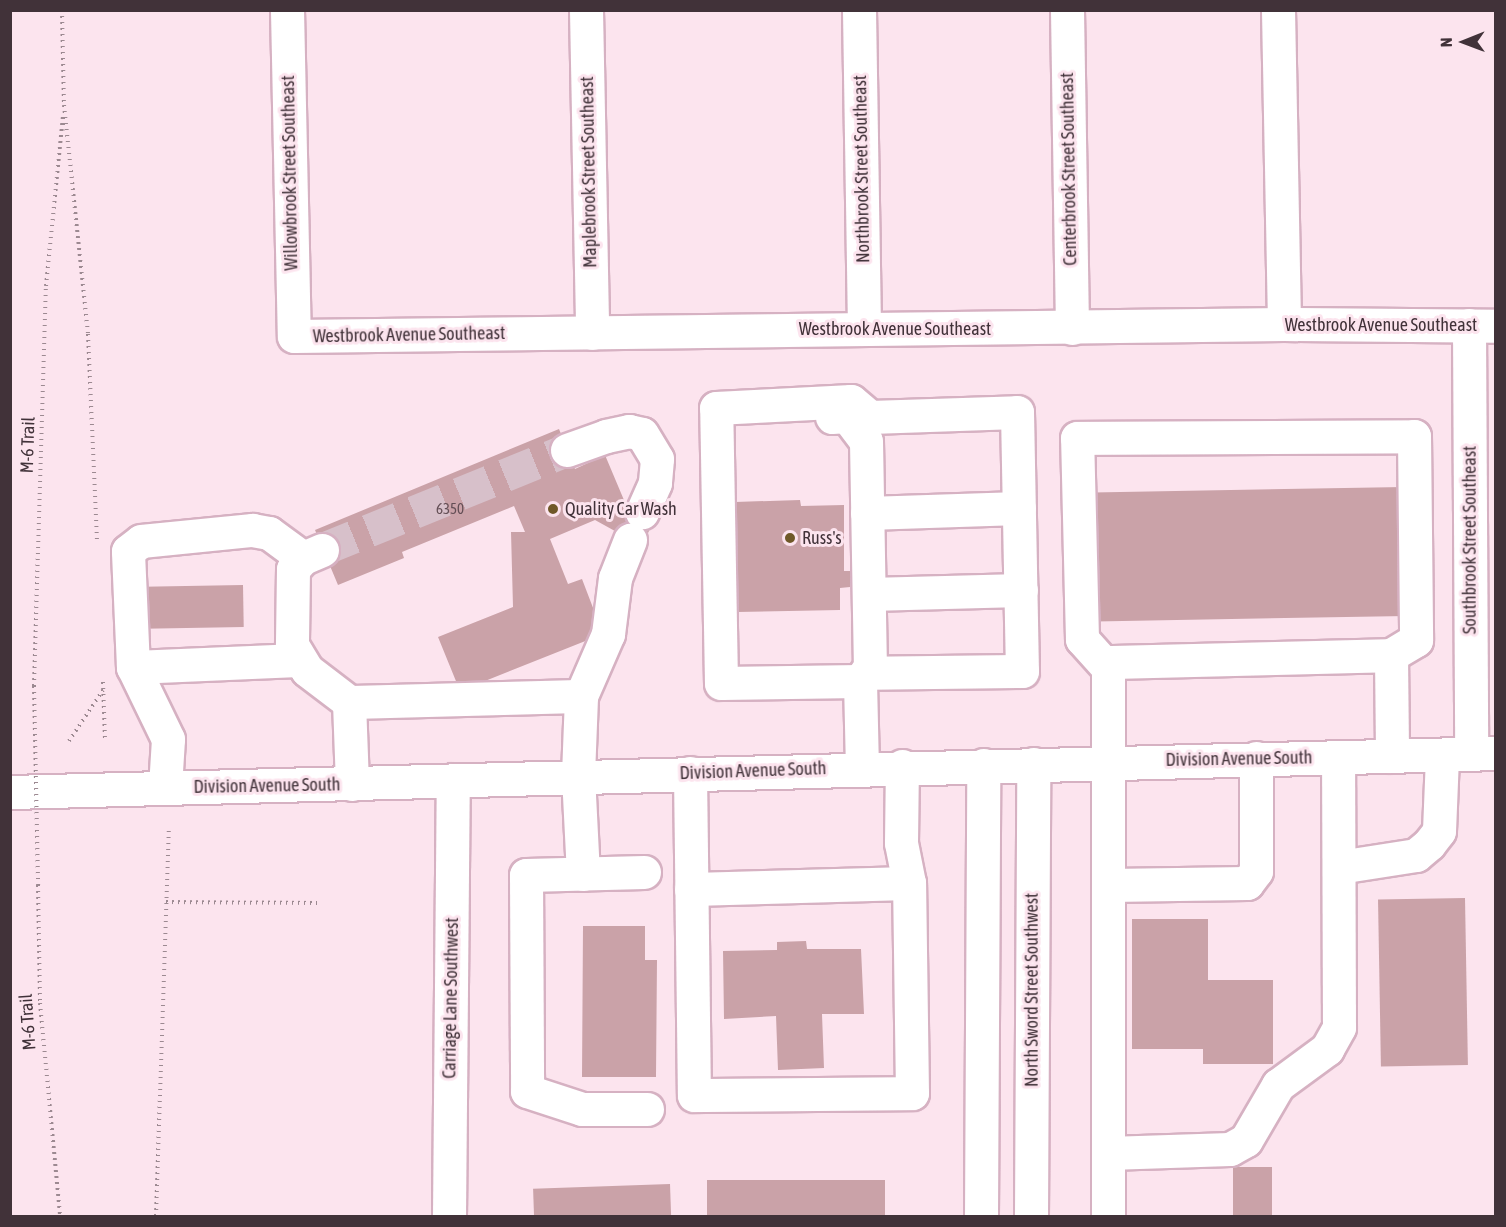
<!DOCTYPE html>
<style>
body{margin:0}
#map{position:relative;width:1506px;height:1227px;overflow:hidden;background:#fce4ee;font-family:"Asap Condensed",sans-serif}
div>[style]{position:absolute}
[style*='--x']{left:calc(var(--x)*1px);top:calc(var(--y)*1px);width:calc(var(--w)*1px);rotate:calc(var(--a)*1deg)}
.building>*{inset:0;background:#caa2a8;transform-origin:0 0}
.minor-tunnel>*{height:33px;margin-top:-16.5px;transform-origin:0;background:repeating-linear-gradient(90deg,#d7c0ca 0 33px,transparent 0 49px)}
.path>*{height:4px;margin-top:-2px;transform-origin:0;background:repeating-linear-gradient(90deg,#9c8991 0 1.5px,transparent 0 6px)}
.roads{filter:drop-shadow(2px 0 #d6b1c2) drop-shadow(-2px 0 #d6b1c2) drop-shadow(0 2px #d6b1c2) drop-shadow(0 -2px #d6b1c2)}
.minor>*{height:33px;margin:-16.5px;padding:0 16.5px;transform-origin:16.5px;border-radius:16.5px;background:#fff}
.major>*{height:33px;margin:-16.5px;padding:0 16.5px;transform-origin:16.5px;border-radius:16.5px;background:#fff}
.path-bridge>*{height:4px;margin-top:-2px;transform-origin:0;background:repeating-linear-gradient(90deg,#9c8991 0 1.5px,transparent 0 6px)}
.dots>*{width:16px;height:16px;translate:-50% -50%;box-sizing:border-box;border:3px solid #fce4ee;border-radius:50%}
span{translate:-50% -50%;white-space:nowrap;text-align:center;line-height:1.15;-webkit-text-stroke:6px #fce4ee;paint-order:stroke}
.number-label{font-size:15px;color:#634e55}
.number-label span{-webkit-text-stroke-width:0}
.street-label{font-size:18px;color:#413239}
.poi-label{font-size:18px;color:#413239}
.left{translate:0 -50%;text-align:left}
.frame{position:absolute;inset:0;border:12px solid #413239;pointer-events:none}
.north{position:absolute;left:1434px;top:12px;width:60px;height:60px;-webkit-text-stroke:4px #fce4ee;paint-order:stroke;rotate:269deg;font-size:16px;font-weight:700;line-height:24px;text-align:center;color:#413239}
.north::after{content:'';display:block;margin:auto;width:21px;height:27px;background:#413239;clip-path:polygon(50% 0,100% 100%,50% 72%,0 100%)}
</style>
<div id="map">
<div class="building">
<i style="clip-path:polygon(559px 429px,575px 469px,605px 455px,629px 512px,655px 518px,642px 546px,595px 520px,550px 539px,568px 584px,582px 579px,603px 634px,460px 691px,438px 637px,513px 607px,511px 532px,525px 532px,514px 506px,402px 552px,404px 558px,338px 585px,315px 530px)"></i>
<i style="left:1404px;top:487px;width:129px;height:311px;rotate:89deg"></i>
<i style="clip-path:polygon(800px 500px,801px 506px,844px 505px,844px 571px,850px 571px,850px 587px,840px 588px,840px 610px,737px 612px,735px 502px)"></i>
<i style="left:243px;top:585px;width:42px;height:100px;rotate:89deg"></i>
<i style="left:1465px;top:898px;width:167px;height:87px;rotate:89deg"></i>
<i style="clip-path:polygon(1132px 919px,1208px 919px,1208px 980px,1273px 980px,1273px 1064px,1203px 1064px,1203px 1049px,1132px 1049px)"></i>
<i style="clip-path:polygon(583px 926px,645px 926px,645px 960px,657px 960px,656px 1077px,582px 1077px)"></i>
<i style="clip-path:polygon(806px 941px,807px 949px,861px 949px,864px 1014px,822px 1014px,824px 1068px,778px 1070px,776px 1016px,724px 1019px,723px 951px,777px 950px,777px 942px)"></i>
<i style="left:1272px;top:1167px;width:49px;height:39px;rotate:90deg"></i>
<i style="left:885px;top:1180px;width:36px;height:178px;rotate:90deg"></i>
<i style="left:670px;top:1184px;width:32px;height:137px;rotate:88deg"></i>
</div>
<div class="minor-tunnel">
<i style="--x:323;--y:549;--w:263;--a:-22.1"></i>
</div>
<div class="path">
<i style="--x:62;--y:10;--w:95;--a:88.8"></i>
<i style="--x:64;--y:105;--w:230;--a:84"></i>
<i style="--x:88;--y:334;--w:208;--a:87.5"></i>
<i style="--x:103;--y:682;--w:58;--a:88"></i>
<i style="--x:34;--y:686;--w:400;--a:-88.3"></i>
<i style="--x:46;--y:286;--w:172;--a:-84.3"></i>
<i style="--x:69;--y:741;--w:61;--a:-56.3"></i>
<i style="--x:38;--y:885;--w:118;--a:89"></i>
<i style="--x:40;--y:1003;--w:214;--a:84.6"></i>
<i style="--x:166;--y:902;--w:151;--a:0.4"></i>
<i style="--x:156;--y:1216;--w:386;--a:-88.1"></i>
</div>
<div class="roads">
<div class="minor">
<i style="--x:287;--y:10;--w:326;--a:88.8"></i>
<i style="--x:294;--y:336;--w:990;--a:-0.69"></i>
<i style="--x:1284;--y:324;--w:212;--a:0.5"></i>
<i style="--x:586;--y:10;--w:323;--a:88.9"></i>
<i style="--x:859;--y:10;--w:318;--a:89.1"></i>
<i style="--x:1067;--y:10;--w:318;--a:89.1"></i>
<i style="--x:1278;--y:10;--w:314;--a:88.9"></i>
<i style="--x:1469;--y:325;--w:429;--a:89.7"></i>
<i style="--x:832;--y:417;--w:15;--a:-4"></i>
<i style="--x:847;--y:416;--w:31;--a:53"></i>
<i style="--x:866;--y:441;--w:226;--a:89"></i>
<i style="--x:870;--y:667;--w:17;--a:126"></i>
<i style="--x:860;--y:681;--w:87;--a:88.7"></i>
<i style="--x:567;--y:450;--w:41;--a:-19.7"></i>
<i style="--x:606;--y:436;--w:24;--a:-12"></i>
<i style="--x:629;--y:431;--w:13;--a:13"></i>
<i style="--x:642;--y:434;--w:29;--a:59"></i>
<i style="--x:657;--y:459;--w:24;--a:95"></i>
<i style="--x:655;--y:483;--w:32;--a:114"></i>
<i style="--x:867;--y:513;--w:152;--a:-1.9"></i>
<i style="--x:322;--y:550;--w:21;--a:157"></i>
<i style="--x:303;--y:558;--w:15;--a:132"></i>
<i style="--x:293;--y:569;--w:76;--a:90.8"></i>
<i style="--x:292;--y:645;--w:29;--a:59"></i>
<i style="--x:307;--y:670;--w:53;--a:37.3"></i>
<i style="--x:349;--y:702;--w:82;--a:87.9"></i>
<i style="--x:869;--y:594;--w:152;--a:-1.5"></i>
<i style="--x:133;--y:667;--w:166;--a:-2.4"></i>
<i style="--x:1108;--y:668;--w:39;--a:-132"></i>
<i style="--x:1082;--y:639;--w:201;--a:-91.4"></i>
<i style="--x:1077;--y:438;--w:337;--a:-0.3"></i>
<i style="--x:1414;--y:436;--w:204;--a:89.4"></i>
<i style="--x:1416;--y:640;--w:29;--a:149"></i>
<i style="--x:860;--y:681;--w:139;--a:179.2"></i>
<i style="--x:721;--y:683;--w:275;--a:-91"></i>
<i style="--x:716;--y:408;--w:135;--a:-3"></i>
<i style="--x:851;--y:401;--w:25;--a:40"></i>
<i style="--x:870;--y:417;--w:147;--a:-1.9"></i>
<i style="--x:1017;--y:412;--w:259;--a:88.9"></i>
<i style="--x:1022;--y:671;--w:156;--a:179.3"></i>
<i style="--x:349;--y:702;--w:232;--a:-1.5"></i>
<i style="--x:690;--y:773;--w:322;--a:89.3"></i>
<i style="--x:694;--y:1095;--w:218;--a:-0.5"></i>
<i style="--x:912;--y:1093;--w:210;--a:-90.8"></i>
<i style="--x:909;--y:883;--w:41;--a:-101.3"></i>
<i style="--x:901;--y:843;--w:77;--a:-89.3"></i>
<i style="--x:165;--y:788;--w:49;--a:-86.5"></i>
<i style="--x:168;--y:739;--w:80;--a:-115.9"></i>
<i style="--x:133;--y:667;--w:116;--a:-92.5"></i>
<i style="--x:128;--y:551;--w:16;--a:-38"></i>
<i style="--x:141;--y:541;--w:112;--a:-5.7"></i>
<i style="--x:252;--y:530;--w:17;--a:10"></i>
<i style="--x:269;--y:533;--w:42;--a:36.3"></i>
<i style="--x:1339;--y:867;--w:78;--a:-8.9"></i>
<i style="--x:1416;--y:855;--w:17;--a:-40"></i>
<i style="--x:1429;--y:844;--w:16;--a:-52"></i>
<i style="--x:1439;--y:831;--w:76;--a:-87.7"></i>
<i style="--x:644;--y:872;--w:118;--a:178.5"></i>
<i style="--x:526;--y:875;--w:216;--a:89.7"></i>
<i style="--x:527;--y:1091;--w:58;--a:18.1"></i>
<i style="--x:582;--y:1109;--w:65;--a:0"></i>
<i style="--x:583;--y:874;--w:99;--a:-92.9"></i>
<i style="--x:578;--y:775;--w:79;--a:-87.8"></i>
<i style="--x:581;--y:696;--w:68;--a:-66.5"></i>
<i style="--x:608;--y:634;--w:56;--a:-82.9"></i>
<i style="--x:615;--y:578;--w:41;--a:-68.5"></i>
<i style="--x:1109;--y:885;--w:138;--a:-0.8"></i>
<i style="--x:1247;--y:883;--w:15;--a:-53"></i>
<i style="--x:1256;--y:871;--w:113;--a:-90"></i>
<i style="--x:691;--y:889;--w:218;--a:-1.6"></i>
<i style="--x:1108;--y:1153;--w:122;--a:-1.9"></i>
<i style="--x:1230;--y:1149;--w:18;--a:-29"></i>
<i style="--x:1246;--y:1140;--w:64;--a:-59.8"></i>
<i style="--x:1278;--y:1085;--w:61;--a:-36.3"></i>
<i style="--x:1327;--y:1049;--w:25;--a:-61"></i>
<i style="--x:1339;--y:1027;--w:270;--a:-90.2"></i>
<i style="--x:449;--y:1216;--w:436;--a:-89.5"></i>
<i style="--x:981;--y:1216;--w:451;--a:-89.7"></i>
<i style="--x:1031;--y:1216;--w:452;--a:-89.7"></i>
<i style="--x:1108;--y:1216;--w:554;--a:-90"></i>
<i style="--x:1108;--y:662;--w:283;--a:-1.4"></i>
<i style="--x:1391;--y:655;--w:101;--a:89.4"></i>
</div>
<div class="major">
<i style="--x:10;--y:792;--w:1487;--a:-1.5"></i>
</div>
</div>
<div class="path-bridge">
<i style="--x:34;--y:686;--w:199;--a:88.8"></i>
</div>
<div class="dots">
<i style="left:553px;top:509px;background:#6f5828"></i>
<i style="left:790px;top:538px;background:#6f5828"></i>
</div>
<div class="number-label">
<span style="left:450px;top:509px">6350</span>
</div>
<div class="street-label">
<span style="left:862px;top:169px;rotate:-91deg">Northbrook Street Southeast</span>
<span style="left:1069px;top:169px;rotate:-91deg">Centerbrook Street Southeast</span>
<span style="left:589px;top:172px;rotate:-91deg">Maplebrook Street Southeast</span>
<span style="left:290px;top:173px;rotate:-91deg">Willowbrook Street Southeast</span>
<span style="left:1381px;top:325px">Westbrook Avenue Southeast</span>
<span style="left:895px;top:329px">Westbrook Avenue Southeast</span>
<span style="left:409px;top:335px;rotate:-1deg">Westbrook Avenue Southeast</span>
<span style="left:28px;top:445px;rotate:-88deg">M-6 Trail</span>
<span style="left:1470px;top:540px;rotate:-90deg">Southbrook Street Southeast</span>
<span style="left:1239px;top:759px;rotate:-1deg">Division Avenue South</span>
<span style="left:753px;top:771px;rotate:-2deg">Division Avenue South</span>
<span style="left:267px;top:786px;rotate:-1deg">Division Avenue South</span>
<span style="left:1032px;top:990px;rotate:-90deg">North Sword Street Southwest</span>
<span style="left:451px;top:998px;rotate:-89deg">Carriage Lane Southwest</span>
<span style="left:28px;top:1022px;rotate:-94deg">M-6 Trail</span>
</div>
<div class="poi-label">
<span class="left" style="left:565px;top:509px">Quality Car Wash</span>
<span class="left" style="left:802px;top:538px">Russ's</span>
</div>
<div class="frame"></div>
<div class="north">N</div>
</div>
